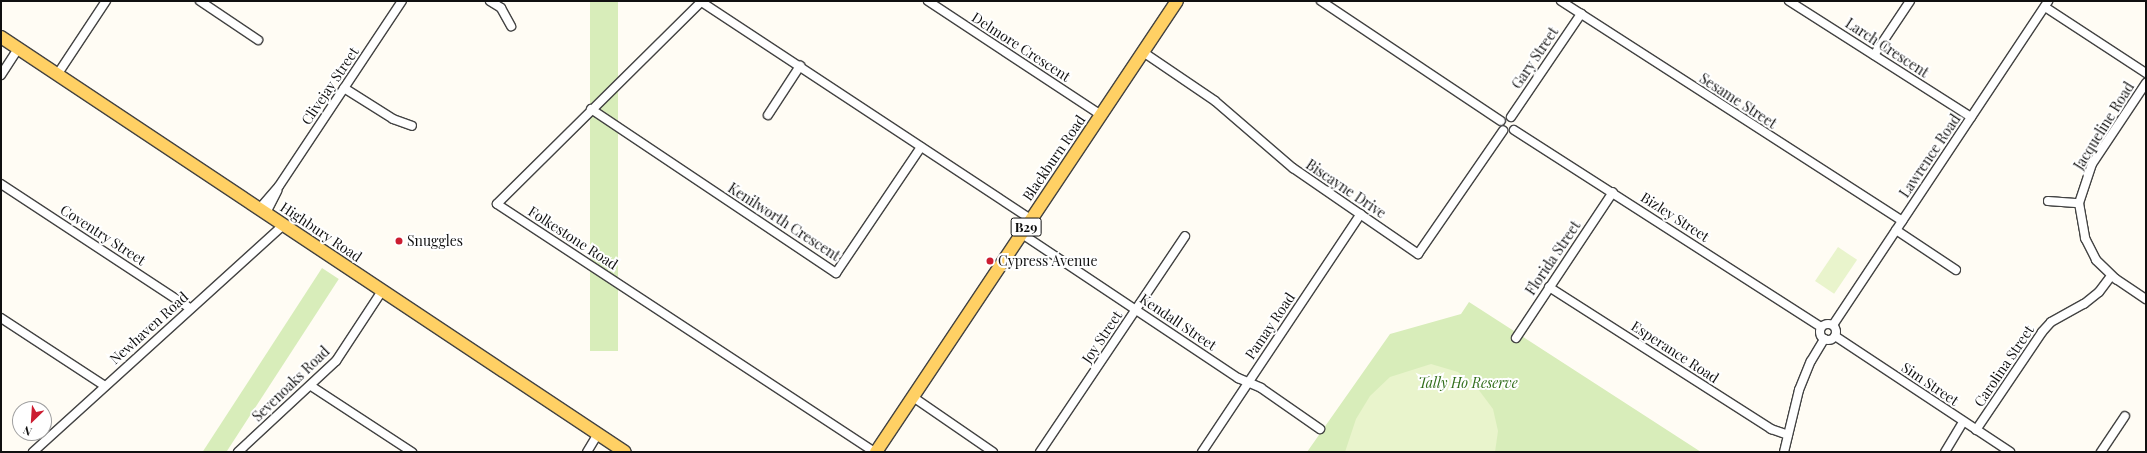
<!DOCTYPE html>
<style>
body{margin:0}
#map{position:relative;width:2147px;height:453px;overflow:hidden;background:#fffcf4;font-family:"Playfair Display",serif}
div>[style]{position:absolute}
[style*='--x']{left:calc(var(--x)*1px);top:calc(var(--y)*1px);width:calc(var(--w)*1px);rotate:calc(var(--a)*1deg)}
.green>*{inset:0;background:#d8edba;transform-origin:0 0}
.pitch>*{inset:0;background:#e9f4cc;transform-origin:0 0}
.roads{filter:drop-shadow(1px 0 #434343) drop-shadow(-1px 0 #434343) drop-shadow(0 1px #434343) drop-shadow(0 -1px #434343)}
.street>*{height:8px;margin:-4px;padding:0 4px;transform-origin:4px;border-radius:4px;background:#fff}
.street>.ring{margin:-4px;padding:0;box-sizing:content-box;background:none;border:8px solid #fff;border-radius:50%}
.primary>*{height:12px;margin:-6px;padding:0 6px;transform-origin:6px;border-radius:6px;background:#ffd064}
.dots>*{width:11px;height:11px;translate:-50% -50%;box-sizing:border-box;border:2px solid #fff;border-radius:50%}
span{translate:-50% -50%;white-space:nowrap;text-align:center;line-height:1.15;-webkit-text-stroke:4px #fff;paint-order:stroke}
.shield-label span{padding:1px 3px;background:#fff;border:1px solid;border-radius:3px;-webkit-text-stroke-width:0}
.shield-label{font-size:13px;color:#101010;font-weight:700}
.street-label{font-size:14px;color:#101010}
.poi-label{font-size:14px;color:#101010}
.left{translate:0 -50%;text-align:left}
.park-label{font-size:14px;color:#316e1b;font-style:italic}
.frame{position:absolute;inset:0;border:2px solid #101010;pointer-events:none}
.north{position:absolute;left:12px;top:401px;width:40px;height:40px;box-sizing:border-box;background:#fff;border:1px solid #9f9f9f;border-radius:50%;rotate:205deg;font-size:11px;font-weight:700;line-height:16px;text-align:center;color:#101010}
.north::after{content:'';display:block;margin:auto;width:14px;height:18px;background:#cc1d31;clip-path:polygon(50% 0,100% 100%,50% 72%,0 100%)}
</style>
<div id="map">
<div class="green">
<i style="left:590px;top:1px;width:28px;height:350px"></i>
<i style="left:322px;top:268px;width:20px;height:272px;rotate:33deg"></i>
<i style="clip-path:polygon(1469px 302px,1701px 452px,1307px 452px,1390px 334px,1461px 314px)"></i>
</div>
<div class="pitch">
<i style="left:1838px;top:247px;width:23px;height:41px;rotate:34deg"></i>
<i style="clip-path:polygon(1431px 364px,1458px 372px,1478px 389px,1493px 409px,1498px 431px,1495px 452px,1345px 452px,1356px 419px,1370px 396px,1390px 377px)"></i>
</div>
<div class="roads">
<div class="street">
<i style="--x:200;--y:1;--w:70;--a:33.9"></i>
<i style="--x:490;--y:1;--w:13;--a:32"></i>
<i style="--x:501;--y:8;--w:21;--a:61"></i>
<i style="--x:700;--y:1;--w:396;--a:33.4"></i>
<i style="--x:928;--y:1;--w:207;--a:33.4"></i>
<i style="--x:1321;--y:1;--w:216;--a:33.7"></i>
<i style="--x:1561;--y:1;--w:406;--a:32.8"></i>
<i style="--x:1789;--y:1;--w:216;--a:32.5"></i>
<i style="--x:701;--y:2;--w:287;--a:135.3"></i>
<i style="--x:497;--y:204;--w:451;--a:33.3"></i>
<i style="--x:2045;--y:7;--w:121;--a:33.2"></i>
<i style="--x:1143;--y:52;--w:87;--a:34.2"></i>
<i style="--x:1215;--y:101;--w:103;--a:40.7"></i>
<i style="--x:1293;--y:168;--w:152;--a:34.5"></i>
<i style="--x:1418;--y:254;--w:150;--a:-55.4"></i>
<i style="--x:1874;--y:55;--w:65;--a:-56.3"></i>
<i style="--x:1;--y:75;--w:31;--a:-57"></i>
<i style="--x:57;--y:75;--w:89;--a:-56.5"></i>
<i style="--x:2146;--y:83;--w:97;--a:123.7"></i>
<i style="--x:2092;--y:164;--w:41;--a:108.4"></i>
<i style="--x:2079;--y:203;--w:36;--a:80"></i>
<i style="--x:2085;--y:238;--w:25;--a:63"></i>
<i style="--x:2096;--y:260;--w:28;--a:44"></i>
<i style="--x:2116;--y:279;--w:36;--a:34"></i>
<i style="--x:344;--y:88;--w:58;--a:32.3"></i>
<i style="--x:393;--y:119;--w:20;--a:20"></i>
<i style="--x:591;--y:109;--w:295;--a:33.8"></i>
<i style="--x:836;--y:273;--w:152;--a:-56"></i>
<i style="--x:768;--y:115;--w:59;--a:-56.9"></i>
<i style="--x:1511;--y:117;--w:125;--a:-55.8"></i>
<i style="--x:1514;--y:130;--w:365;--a:32.7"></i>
<i style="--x:1;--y:184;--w:226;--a:33.3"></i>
<i style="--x:2048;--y:201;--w:31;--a:4"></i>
<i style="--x:259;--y:209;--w:30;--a:-49"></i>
<i style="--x:279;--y:186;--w:222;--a:-56.4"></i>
<i style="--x:266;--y:213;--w:25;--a:-63"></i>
<i style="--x:1896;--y:230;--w:72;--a:33.7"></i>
<i style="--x:1022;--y:234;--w:260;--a:33.7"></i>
<i style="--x:1238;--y:378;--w:25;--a:23"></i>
<i style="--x:1261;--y:388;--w:72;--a:34.8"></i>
<i style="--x:1549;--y:287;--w:264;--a:32.6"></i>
<i style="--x:1771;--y:429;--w:18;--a:19"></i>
<i style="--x:1;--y:318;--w:124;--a:33.2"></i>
<i class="ring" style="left:1820px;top:324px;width:8px;height:8px"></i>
<i style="--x:1833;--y:325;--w:389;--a:-56.4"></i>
<i style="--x:1835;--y:336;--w:210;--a:33.5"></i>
<i style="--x:1516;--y:338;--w:175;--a:-56.4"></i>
<i style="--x:311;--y:386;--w:121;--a:33.2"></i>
<i style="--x:913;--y:397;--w:97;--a:34.5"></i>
<i style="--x:1976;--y:430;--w:118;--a:-56"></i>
<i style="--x:2042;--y:332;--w:13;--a:-48"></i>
<i style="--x:2051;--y:322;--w:38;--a:-29"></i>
<i style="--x:2084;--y:304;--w:19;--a:-39"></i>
<i style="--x:2099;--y:292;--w:20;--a:-53"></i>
<i style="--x:33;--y:452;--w:338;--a:-42.2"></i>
<i style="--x:238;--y:452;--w:134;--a:-42.9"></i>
<i style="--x:336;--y:361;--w:84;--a:-56.7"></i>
<i style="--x:587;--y:452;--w:21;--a:-59"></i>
<i style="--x:1040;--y:452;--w:260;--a:-56.1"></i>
<i style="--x:1202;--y:452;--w:286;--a:-56.3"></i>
<i style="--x:1784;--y:452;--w:64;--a:-76.4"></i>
<i style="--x:1799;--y:390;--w:31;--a:-68"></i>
<i style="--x:1811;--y:361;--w:26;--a:-59"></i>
<i style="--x:1945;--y:452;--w:35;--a:-59"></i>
<i style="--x:2101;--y:452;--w:43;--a:-56.3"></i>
</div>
<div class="primary">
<i style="--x:1;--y:37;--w:749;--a:33.63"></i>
<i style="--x:876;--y:452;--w:542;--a:-56.28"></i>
</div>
</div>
<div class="dots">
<i style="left:399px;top:241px;background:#cc1d31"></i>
<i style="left:990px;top:261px;background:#cc1d31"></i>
</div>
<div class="shield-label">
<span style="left:1026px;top:227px">B29</span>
</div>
<div class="street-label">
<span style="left:1021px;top:47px;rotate:33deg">Delmore Crescent</span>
<span style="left:1887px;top:48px;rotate:33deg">Larch Crescent</span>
<span style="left:1535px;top:58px;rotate:-56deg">Gary Street</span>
<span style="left:330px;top:86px;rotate:-56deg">Clivejay Street</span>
<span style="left:1738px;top:101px;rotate:33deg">Sesame Street</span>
<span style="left:2104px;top:126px;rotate:-58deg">Jacqueline Road</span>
<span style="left:1930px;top:156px;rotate:-56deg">Lawrence Road</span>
<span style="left:1054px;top:158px;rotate:-56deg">Blackburn Road</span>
<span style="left:1346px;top:189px;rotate:34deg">Biscayne Drive</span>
<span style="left:1675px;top:217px;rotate:33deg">Bizley Street</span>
<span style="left:784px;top:222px;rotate:33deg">Kenilworth Crescent</span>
<span style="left:321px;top:232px;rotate:34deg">Highbury Road</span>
<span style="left:103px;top:235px;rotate:33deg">Coventry Street</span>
<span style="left:573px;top:238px;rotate:33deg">Folkestone Road</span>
<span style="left:1553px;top:258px;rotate:-56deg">Florida Street</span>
<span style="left:1178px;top:322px;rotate:34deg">Kendall Street</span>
<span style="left:1270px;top:326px;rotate:-56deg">Pamay Road</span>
<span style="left:149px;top:328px;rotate:-42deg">Newhaven Road</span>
<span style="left:1102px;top:337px;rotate:-56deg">Joy Street</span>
<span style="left:1675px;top:352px;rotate:33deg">Esperance Road</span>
<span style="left:2004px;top:366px;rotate:-56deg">Carolina Street</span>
<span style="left:291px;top:384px;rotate:-44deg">Sevenoaks Road</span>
<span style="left:1930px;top:384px;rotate:34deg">Sim Street</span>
</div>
<div class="poi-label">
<span class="left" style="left:407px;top:241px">Snuggles</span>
<span class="left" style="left:998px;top:261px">Cypress Avenue</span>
</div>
<div class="park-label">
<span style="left:1468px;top:383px">Tally Ho Reserve</span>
</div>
<div class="frame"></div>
<div class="north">N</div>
</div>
